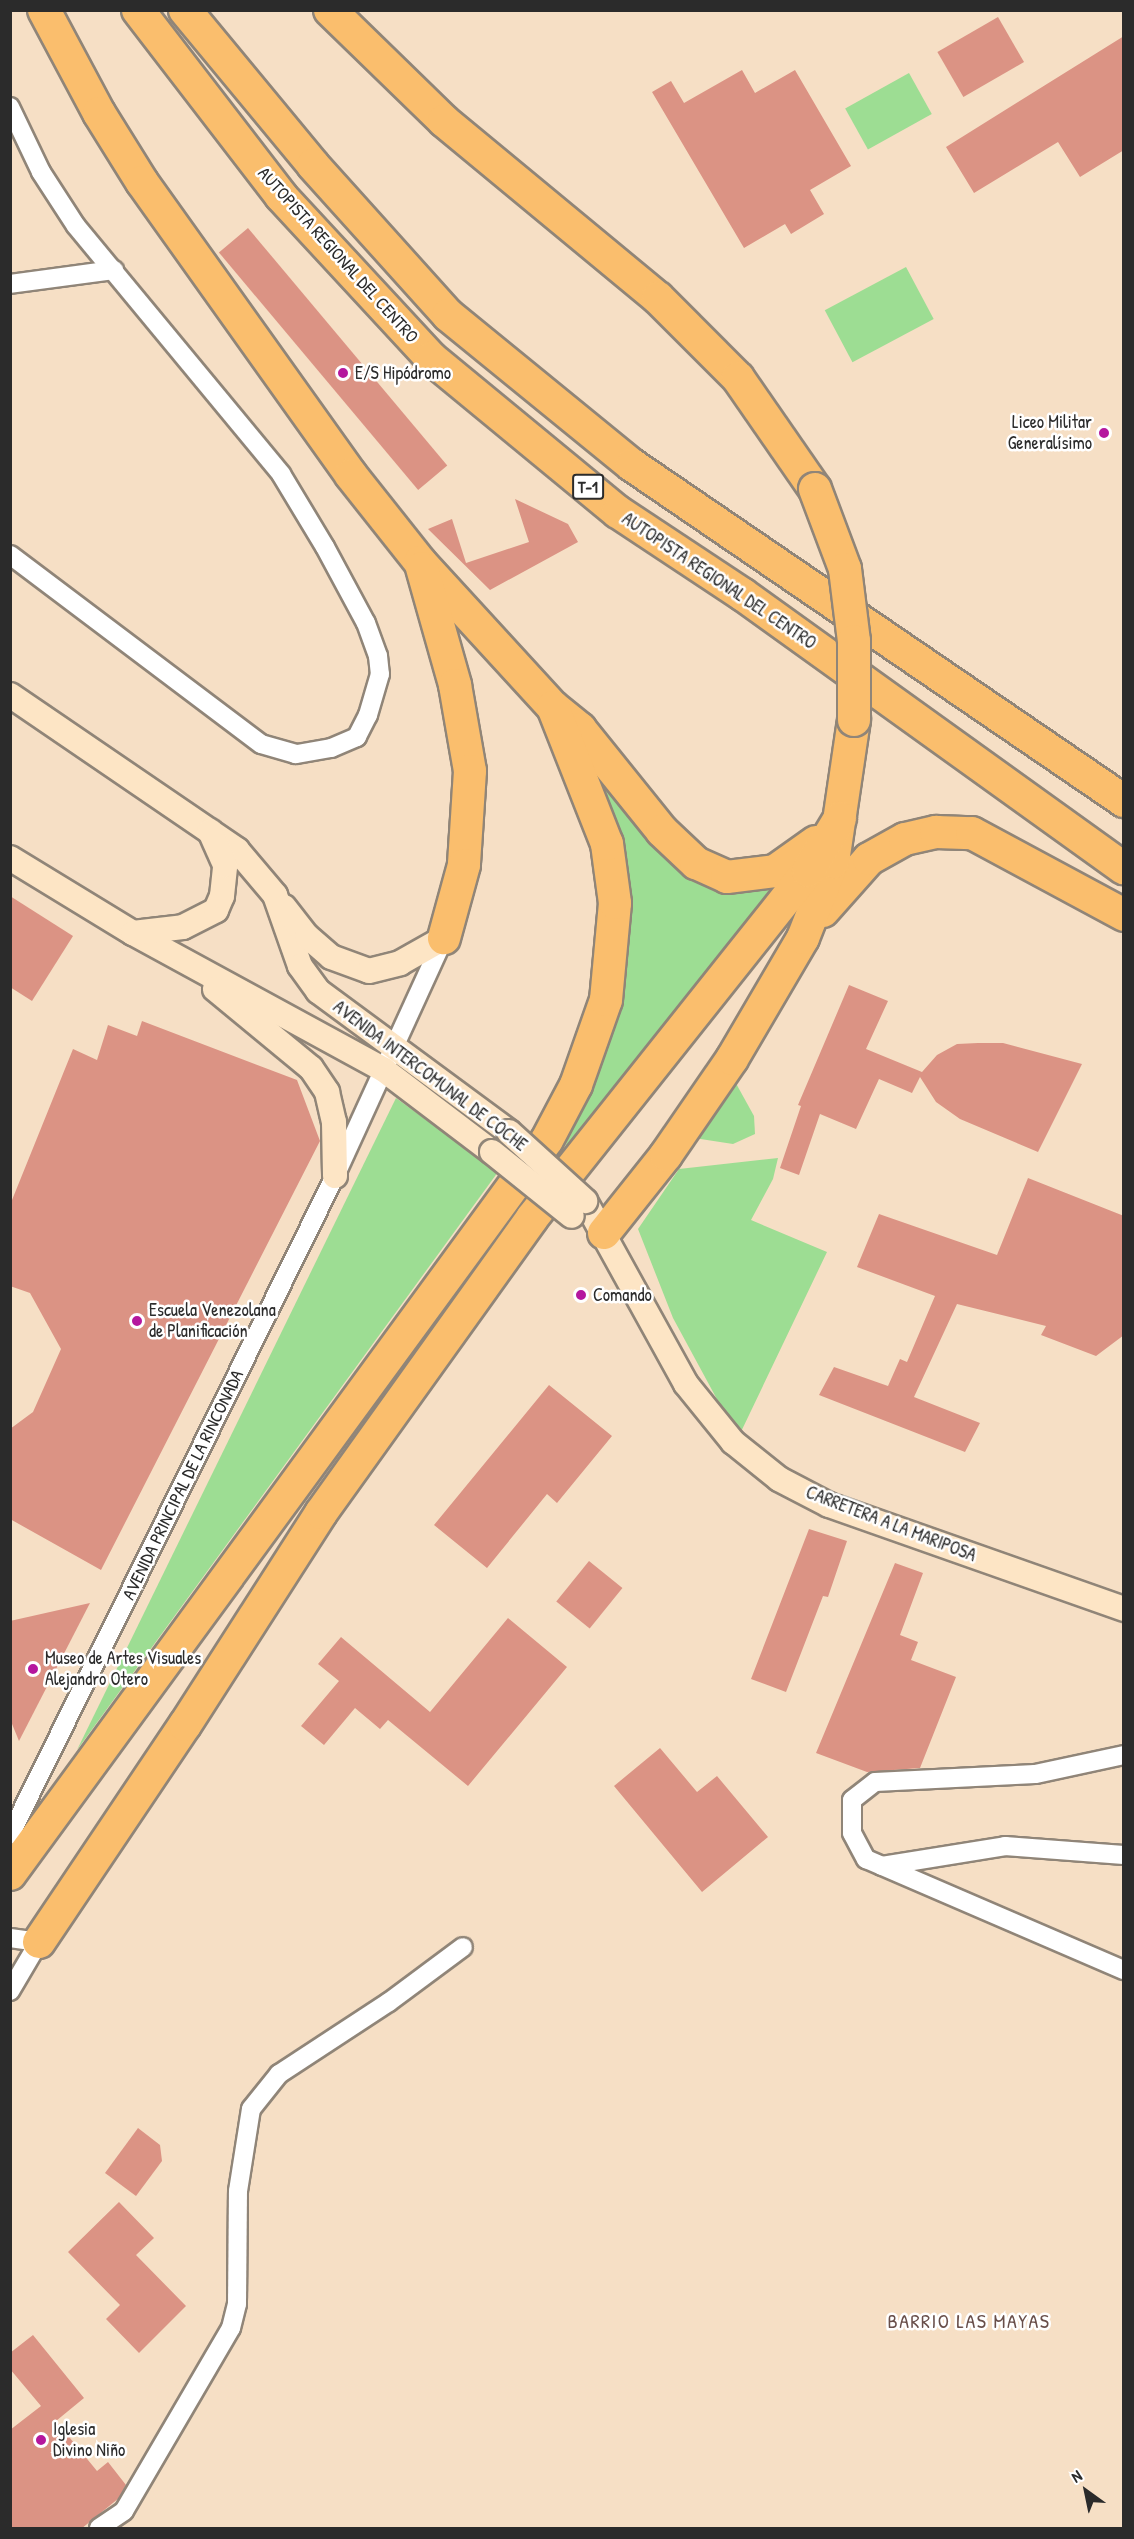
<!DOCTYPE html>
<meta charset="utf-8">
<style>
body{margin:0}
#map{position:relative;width:1134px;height:2539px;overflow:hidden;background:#f6dfc5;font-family:"Patrick Hand",sans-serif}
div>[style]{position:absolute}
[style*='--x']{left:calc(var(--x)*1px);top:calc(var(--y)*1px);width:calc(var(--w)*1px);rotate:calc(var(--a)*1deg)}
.green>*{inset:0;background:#9ddd93;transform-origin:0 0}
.building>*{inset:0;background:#db9384;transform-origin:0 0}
.roads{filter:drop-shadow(2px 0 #908578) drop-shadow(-2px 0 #908578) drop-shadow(0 2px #908578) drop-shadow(0 -2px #908578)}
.street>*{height:18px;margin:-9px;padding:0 9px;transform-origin:9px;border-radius:9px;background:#fff}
.secondary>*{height:24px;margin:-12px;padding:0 12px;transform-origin:12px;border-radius:12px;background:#fde5c5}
.highway>*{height:32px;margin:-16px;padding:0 16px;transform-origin:16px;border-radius:16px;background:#fabe6d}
.bridges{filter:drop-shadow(2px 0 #908578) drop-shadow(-2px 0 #908578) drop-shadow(0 2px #908578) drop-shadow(0 -2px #908578)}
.secondary-bridge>*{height:24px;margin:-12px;padding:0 12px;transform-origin:12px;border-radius:12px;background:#fde5c5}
.highway-bridge>*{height:32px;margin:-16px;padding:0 16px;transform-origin:16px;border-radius:16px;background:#fabe6d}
.dots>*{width:16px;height:16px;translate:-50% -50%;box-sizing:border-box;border:3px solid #fff;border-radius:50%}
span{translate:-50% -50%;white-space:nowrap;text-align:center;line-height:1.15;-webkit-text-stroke:5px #fff;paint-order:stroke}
.shield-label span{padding:2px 4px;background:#fff;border:2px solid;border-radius:4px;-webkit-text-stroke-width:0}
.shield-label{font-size:16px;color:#2b2b2b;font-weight:700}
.street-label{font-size:18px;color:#2b2b2b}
.poi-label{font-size:18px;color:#2b2b2b}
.left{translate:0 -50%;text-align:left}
.right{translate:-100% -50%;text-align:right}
.neighbourhood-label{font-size:20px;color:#694f4a;letter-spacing:1.5px}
.frame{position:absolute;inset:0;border:12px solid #2b2b2b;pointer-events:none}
.north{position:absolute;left:1056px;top:2461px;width:60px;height:60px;-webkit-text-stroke:4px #fff;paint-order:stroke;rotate:327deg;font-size:16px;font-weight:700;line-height:24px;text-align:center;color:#2b2b2b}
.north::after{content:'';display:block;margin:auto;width:21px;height:27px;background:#2b2b2b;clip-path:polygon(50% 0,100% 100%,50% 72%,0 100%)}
</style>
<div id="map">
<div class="green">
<i style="left:909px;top:73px;width:47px;height:73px;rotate:61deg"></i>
<i style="left:906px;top:267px;width:59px;height:92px;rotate:62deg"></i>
<i style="clip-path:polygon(582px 748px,675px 861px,790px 876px,562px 1154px,622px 1009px,629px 939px,624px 880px)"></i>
<i style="clip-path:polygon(733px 1078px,754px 1116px,755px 1134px,733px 1144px,694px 1138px)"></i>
<i style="clip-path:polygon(396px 1098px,498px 1172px,77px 1750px)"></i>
<i style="clip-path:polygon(778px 1158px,773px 1179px,751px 1220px,827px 1252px,738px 1438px,673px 1318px,638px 1229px,679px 1169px)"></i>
</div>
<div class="building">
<i style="left:998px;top:17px;width:52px;height:70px;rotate:60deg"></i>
<i style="clip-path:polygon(1124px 36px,1124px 150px,1080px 177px,1058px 142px,974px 193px,946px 147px)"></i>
<i style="clip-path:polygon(742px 70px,755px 93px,795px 70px,851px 166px,810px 190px,824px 214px,791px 234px,785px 224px,744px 248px,652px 92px,671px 81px,684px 103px)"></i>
<i style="left:248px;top:228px;width:310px;height:38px;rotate:50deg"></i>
<i style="clip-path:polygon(515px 499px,568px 524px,578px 542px,490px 590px,428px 529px,452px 519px,466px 563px,529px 542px)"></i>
<i style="clip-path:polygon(10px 896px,73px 936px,32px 1001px,10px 987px)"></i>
<i style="clip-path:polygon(849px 985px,888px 1001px,866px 1049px,922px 1072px,937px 1055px,957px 1044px,978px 1043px,1003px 1043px,1082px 1064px,1038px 1152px,960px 1119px,936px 1102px,920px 1077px,912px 1093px,879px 1079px,856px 1129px,820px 1114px,799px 1175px,780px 1168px,801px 1106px,798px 1105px)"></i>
<i style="clip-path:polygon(142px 1021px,297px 1080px,320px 1141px,101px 1570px,10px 1519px,10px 1429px,33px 1412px,61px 1349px,30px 1293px,10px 1286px,10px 1205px,73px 1049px,97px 1060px,108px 1025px,137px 1036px)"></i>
<i style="clip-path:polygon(1028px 1178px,1124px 1216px,1124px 1335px,1096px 1356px,1041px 1335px,1046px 1326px,957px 1304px,914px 1397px,980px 1423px,965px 1452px,819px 1395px,834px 1367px,888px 1386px,900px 1359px,907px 1362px,935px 1296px,857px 1267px,879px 1214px,997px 1255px)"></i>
<i style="clip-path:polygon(549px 1385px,612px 1436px,557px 1503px,547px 1494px,487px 1568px,434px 1525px)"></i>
<i style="clip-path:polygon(809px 1529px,847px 1541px,828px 1597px,823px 1596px,786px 1692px,751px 1679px)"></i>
<i style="left:589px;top:1561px;width:43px;height:52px;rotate:39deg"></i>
<i style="clip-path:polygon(895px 1563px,923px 1573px,900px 1635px,918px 1642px,911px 1660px,956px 1677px,920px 1768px,867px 1772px,816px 1753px)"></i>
<i style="clip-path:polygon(90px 1603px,19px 1741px,10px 1719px,10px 1621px)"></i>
<i style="clip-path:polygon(508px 1618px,567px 1667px,468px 1786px,388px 1720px,380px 1729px,355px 1708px,324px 1745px,301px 1726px,339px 1681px,318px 1664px,341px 1637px,430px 1712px)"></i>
<i style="clip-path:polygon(660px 1748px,697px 1792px,717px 1776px,768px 1837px,702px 1892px,614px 1786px)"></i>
<i style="clip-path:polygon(138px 2128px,160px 2145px,162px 2161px,136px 2196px,105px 2173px)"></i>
<i style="clip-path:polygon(119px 2202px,154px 2238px,136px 2255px,186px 2306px,139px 2353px,106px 2319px,120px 2305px,68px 2252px)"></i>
<i style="clip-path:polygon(33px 2335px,84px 2398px,56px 2421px,97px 2471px,108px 2462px,126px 2485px,119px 2498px,81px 2529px,10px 2529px,10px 2430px,41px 2406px,10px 2369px,10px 2353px)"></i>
</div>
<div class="roads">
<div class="street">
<i style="--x:10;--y:107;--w:72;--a:64.5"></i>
<i style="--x:41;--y:172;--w:64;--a:57.1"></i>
<i style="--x:76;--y:226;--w:322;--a:50.4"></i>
<i style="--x:281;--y:474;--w:85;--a:58.9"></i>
<i style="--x:325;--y:547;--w:86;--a:61.7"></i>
<i style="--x:366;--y:623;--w:35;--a:70"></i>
<i style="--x:378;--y:656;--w:18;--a:84"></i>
<i style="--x:380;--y:674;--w:43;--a:106.3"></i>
<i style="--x:368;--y:715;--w:25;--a:117"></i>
<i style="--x:357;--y:737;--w:28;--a:157"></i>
<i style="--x:331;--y:748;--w:36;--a:170"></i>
<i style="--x:296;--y:754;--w:36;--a:-164"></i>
<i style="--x:261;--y:744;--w:314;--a:-143"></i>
<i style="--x:10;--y:284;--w:105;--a:-7.7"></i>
<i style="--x:1124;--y:1755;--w:91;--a:167.9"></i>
<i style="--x:1035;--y:1774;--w:160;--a:177.1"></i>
<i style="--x:875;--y:1782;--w:29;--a:142"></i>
<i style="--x:852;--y:1800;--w:33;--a:90"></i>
<i style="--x:852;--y:1833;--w:30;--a:62"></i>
<i style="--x:866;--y:1859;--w:281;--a:23.3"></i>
<i style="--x:10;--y:1835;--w:735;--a:-63.75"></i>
<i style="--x:335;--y:1176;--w:262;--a:-65.4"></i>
<i style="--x:882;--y:1866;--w:125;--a:-9.2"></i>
<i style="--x:1005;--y:1846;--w:119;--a:4.3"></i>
<i style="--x:10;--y:1938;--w:29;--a:8"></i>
<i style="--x:39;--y:1942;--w:57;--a:120.6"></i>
<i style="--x:99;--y:2528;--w:30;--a:-34"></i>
<i style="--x:124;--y:2511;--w:212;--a:-59.7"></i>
<i style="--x:231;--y:2328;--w:25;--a:-76"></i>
<i style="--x:237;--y:2304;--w:113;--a:-89.5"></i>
<i style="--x:238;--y:2191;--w:83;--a:-81"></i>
<i style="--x:251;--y:2109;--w:45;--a:-51.3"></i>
<i style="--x:279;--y:2074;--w:131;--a:-33.2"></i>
<i style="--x:389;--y:2002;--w:92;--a:-36.6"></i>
</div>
<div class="secondary">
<i style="--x:10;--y:695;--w:275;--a:34.3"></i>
<i style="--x:237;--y:850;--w:59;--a:49.8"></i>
<i style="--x:275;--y:895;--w:75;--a:70.6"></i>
<i style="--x:300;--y:966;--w:31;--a:54"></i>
<i style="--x:318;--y:991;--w:237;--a:36.4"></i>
<i style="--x:10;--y:858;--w:144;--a:31.4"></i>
<i style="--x:133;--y:933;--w:286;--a:28.6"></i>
<i style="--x:384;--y:1070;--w:136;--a:37.2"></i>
<i style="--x:284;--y:907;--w:37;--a:52"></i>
<i style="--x:307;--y:936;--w:32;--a:41"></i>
<i style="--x:331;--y:957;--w:40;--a:20.2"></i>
<i style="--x:369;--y:971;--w:32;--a:-14"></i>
<i style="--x:400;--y:963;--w:51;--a:-29.6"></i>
<i style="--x:133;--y:933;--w:50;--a:-6.8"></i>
<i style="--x:183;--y:927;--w:37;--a:-27"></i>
<i style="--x:216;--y:910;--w:15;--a:-67"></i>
<i style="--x:222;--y:896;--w:31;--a:-84"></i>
<i style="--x:225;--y:865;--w:37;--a:-114"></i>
<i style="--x:215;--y:989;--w:124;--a:39.5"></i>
<i style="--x:311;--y:1068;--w:29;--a:56"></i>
<i style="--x:327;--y:1092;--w:31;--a:77"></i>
<i style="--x:334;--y:1122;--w:54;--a:88.9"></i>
<i style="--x:585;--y:1201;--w:209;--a:61.1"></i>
<i style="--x:686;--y:1384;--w:75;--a:51"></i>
<i style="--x:733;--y:1442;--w:59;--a:38.8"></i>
<i style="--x:779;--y:1479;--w:56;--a:27.5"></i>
<i style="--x:829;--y:1505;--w:313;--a:19.4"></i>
</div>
<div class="highway">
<i style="--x:44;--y:10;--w:117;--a:61.9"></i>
<i style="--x:99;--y:113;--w:81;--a:58.1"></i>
<i style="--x:142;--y:182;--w:360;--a:54.5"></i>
<i style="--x:351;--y:475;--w:111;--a:51.6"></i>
<i style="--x:420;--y:562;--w:197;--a:47.5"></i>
<i style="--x:553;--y:707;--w:35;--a:39"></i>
<i style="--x:580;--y:729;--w:131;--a:51.2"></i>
<i style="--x:662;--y:831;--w:47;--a:43.3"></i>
<i style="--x:696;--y:863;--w:34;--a:24"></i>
<i style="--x:727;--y:877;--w:48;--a:-7.1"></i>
<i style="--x:775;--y:871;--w:50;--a:-35.3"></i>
<i style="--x:138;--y:10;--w:235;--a:52.4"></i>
<i style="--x:281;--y:196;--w:221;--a:47.2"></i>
<i style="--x:431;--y:358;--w:242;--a:39.5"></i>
<i style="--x:618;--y:512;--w:149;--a:33.5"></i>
<i style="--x:742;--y:594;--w:470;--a:35.7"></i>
<i style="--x:185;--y:10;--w:201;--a:50.4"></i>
<i style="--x:313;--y:165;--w:202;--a:48"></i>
<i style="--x:448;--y:315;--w:237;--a:39.2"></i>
<i style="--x:632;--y:465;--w:596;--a:34.33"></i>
<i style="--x:330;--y:10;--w:159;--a:44.2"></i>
<i style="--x:444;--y:121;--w:278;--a:39.6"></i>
<i style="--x:658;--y:298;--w:113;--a:45"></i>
<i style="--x:738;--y:378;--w:135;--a:55.3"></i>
<i style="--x:422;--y:568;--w:122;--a:74.2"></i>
<i style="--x:455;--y:685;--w:87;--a:80.1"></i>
<i style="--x:470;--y:771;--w:94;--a:93.7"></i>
<i style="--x:464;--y:865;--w:76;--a:105.3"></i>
<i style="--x:823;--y:911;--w:69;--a:-48.5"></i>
<i style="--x:869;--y:859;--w:41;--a:-29.1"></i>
<i style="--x:905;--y:839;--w:32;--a:-13"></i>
<i style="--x:936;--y:832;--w:36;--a:2"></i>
<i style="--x:972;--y:833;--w:173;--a:28.3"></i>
<i style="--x:604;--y:1233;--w:100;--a:-51.5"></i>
<i style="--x:666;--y:1155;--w:116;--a:-55.5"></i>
<i style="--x:732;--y:1059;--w:140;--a:-59.6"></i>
<i style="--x:803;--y:938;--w:82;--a:-68.5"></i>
<i style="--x:833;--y:862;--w:144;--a:-81.6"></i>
<i style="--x:10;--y:1874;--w:909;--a:-53.81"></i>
<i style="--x:547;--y:1140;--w:62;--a:-62.2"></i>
<i style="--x:576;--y:1085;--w:90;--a:-70.6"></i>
<i style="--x:606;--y:1000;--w:97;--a:-84.7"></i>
<i style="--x:615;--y:903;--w:60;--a:-97.7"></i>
<i style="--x:607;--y:844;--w:147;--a:-111.5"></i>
<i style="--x:39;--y:1942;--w:262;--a:-56.1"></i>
<i style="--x:185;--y:1725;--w:252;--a:-57.3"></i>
<i style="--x:321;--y:1513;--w:363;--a:-54.4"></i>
<i style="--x:532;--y:1218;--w:443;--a:-51.5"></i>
<i style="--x:808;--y:871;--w:62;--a:-58.9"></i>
</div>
</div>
<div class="bridges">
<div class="secondary-bridge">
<i style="--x:509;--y:1132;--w:103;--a:42.2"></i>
<i style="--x:492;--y:1152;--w:102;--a:38.7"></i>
</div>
<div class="highway-bridge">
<i style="--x:815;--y:489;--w:85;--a:69.4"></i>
<i style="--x:845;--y:569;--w:73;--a:82.9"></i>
<i style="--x:854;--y:641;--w:79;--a:90"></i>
</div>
</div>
<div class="dots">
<i style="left:343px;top:373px;background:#b5179e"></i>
<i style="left:1104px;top:433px;background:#b5179e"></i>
<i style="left:581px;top:1295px;background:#b5179e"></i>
<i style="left:137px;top:1321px;background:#b5179e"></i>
<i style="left:33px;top:1669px;background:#b5179e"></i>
<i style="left:41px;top:2440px;background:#b5179e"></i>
</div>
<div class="shield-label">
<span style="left:588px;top:487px">T-1</span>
</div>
<div class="street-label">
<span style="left:338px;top:255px;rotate:48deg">AUTOPISTA REGIONAL DEL CENTRO</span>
<span style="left:719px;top:581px;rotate:34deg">AUTOPISTA REGIONAL DEL CENTRO</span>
<span style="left:430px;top:1076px;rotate:37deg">AVENIDA INTERCOMUNAL DE COCHE</span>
<span style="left:183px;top:1485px;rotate:-64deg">AVENIDA PRINCIPAL DE LA RINCONADA</span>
<span style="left:891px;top:1524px;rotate:21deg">CARRETERA A LA MARIPOSA</span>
</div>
<div class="poi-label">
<span class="left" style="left:355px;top:373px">E/S Hipódromo</span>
<span class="right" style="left:1092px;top:433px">Liceo Militar<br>Generalísimo</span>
<span class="left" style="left:593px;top:1295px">Comando</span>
<span class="left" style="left:149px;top:1321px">Escuela Venezolana<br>de Planificación</span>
<span class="left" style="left:45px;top:1669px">Museo de Artes Visuales<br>Alejandro Otero</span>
<span class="left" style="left:53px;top:2440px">Iglesia<br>Divino Niño</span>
</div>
<div class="neighbourhood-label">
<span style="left:969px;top:2320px">BARRIO LAS MAYAS</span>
</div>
<div class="frame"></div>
<div class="north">N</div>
</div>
